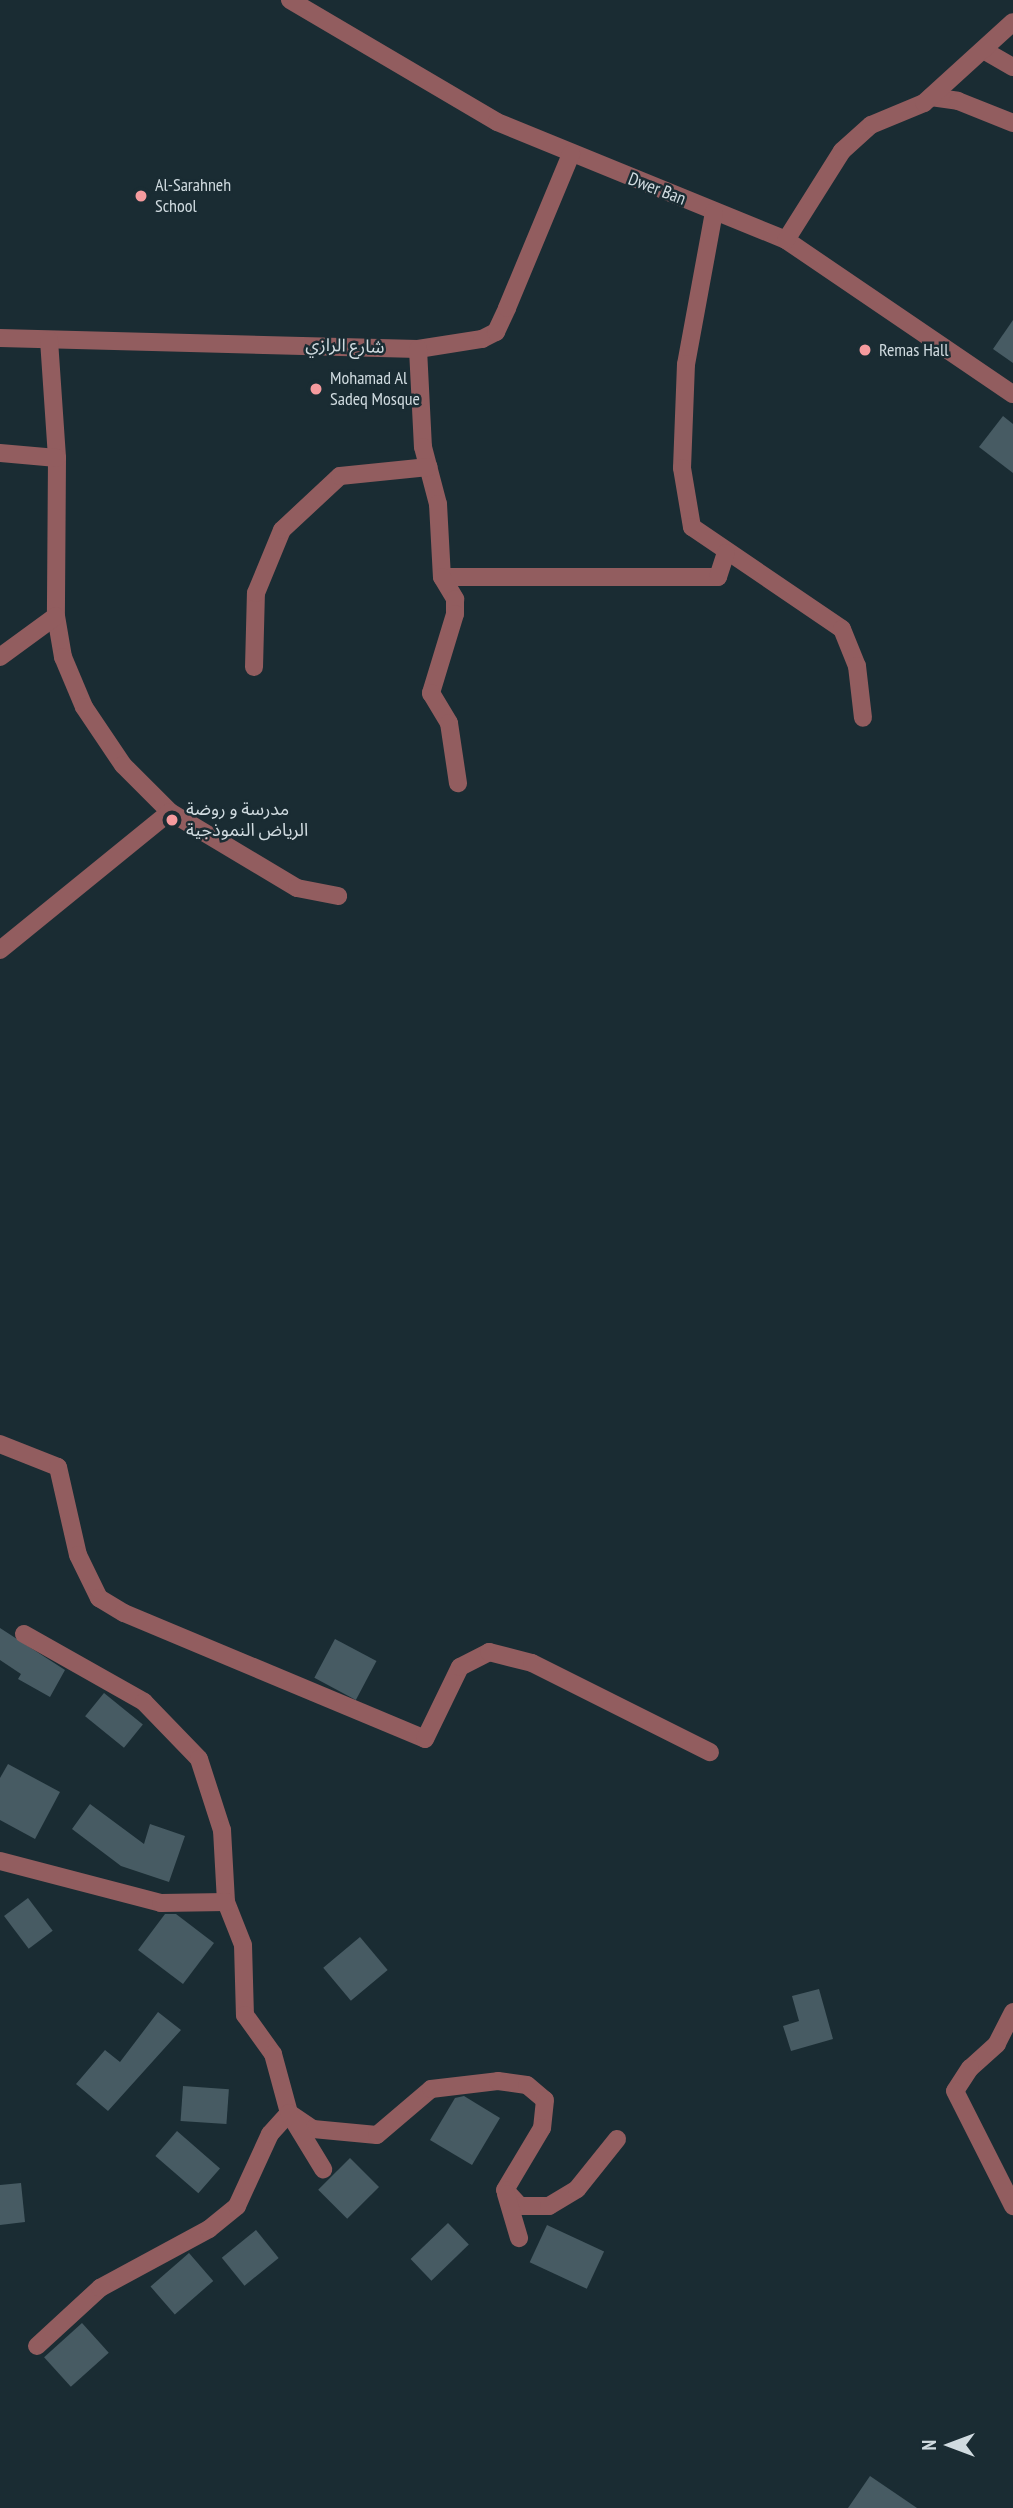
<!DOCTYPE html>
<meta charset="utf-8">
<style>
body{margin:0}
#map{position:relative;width:1013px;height:2508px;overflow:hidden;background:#1a2c33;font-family:"PT Sans Narrow","Noto Sans Arabic",sans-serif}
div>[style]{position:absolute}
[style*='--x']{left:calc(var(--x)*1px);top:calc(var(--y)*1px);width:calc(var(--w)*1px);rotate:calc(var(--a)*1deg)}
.building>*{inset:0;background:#475b63;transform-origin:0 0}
.minor>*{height:18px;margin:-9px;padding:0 9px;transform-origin:9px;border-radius:9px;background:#925d5f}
.dots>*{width:19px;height:19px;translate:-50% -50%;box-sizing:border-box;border:4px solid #1a2c33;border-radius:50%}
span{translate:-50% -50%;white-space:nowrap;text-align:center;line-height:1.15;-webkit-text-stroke:5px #1a2c33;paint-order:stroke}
.poi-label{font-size:18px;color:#d0dbe0}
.left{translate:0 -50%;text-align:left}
.street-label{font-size:18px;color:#d0dbe0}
.north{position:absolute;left:915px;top:2410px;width:70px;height:70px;-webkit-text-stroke:5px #1a2c33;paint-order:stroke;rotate:270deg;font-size:19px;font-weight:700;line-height:28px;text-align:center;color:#d0dbe0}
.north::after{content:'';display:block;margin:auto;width:24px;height:32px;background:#d0dbe0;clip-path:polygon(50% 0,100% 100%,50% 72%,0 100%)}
</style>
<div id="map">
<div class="building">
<i style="clip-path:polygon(1013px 320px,1013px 363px,993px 349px)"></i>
<i style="clip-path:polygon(1003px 416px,1013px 424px,1013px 473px,979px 447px)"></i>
<i style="clip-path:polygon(0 1628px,65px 1670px,50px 1697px,18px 1679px,21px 1674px,0 1660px)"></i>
<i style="left:335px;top:1639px;width:47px;height:44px;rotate:28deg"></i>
<i style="left:104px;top:1693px;width:50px;height:30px;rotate:39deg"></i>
<i style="clip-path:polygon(8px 1764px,60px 1792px,35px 1839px,0 1820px,0 1778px)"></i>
<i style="clip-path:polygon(90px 1804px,144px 1844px,150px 1824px,185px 1836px,169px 1882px,121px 1866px,72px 1829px)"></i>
<i style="left:28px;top:1898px;width:41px;height:30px;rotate:53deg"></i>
<i style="clip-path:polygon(165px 1914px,176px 1914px,214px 1943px,183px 1984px,138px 1950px)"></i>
<i style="left:360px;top:1937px;width:43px;height:48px;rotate:50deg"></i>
<i style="clip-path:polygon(819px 1989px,833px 2039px,791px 2051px,783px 2026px,799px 2021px,792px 1996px)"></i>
<i style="clip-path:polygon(158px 2012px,181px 2030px,108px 2111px,76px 2084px,105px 2050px,120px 2062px)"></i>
<i style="left:183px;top:2086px;width:46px;height:35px;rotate:4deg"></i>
<i style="clip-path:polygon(464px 2096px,500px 2118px,472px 2165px,430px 2140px,455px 2098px)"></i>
<i style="left:177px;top:2131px;width:57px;height:33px;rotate:41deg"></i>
<i style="left:350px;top:2158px;width:41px;height:45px;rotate:45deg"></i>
<i style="clip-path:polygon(21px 2183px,25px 2222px,0 2225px,0 2185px)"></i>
<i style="left:448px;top:2223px;width:30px;height:52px;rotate:46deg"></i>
<i style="left:547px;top:2225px;width:63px;height:41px;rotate:25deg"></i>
<i style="left:256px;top:2230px;width:36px;height:44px;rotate:51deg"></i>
<i style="left:189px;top:2253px;width:37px;height:51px;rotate:49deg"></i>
<i style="left:82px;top:2323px;width:40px;height:51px;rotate:48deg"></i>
<i style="clip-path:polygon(870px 2476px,917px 2508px,848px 2508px)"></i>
</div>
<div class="minor">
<i style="--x:290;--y:0;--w:240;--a:30.5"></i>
<i style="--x:497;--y:122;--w:312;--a:22.2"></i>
<i style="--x:786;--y:240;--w:274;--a:34.2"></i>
<i style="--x:985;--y:51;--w:32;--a:30"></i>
<i style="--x:931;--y:97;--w:27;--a:8"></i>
<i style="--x:958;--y:101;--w:59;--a:21.8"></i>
<i style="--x:714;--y:212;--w:155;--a:100.4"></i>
<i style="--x:686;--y:364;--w:104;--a:92.2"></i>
<i style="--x:682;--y:468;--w:60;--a:80.4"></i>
<i style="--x:692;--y:527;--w:181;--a:34.2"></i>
<i style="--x:842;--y:629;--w:40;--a:68"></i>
<i style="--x:857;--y:666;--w:52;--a:83.4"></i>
<i style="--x:786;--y:240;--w:105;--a:-57.8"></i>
<i style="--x:842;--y:151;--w:39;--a:-42"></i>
<i style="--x:871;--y:125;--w:57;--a:-22.5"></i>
<i style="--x:924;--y:103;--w:120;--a:-42.3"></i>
<i style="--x:0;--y:338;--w:418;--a:1.5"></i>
<i style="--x:418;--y:349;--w:65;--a:-8.9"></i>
<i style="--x:482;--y:339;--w:16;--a:-27"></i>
<i style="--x:496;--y:332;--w:26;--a:-65"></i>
<i style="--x:507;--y:308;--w:167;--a:-67.4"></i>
<i style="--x:49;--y:340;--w:118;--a:86.1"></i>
<i style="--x:57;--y:458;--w:158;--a:90.4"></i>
<i style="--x:56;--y:616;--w:42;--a:80.3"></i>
<i style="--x:63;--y:657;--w:54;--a:67.2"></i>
<i style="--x:84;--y:707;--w:70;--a:56.1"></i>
<i style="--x:123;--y:765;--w:66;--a:45"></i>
<i style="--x:170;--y:812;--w:148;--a:30.9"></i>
<i style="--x:297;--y:888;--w:42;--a:11"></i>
<i style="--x:418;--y:349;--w:98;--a:87.1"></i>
<i style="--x:423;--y:447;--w:59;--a:75.3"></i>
<i style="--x:438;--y:504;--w:73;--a:86.9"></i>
<i style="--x:442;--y:577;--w:276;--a:0"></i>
<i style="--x:718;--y:577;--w:25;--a:-72"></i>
<i style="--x:0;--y:453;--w:57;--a:5"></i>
<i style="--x:442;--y:577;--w:26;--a:59"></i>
<i style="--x:455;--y:599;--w:15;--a:90"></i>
<i style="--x:455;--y:614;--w:83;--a:106.9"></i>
<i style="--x:431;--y:693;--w:35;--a:59"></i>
<i style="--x:449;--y:723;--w:61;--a:81.5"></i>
<i style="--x:0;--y:657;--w:69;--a:-36.2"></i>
<i style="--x:254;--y:667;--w:74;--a:-88.5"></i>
<i style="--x:256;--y:593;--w:68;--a:-67.6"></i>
<i style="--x:282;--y:530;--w:79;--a:-43"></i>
<i style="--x:340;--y:476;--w:89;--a:-5.8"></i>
<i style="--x:0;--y:950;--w:219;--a:-39.1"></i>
<i style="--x:0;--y:1444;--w:62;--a:21.6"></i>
<i style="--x:58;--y:1467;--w:90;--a:77.2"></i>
<i style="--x:78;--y:1555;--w:48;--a:64"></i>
<i style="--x:99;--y:1598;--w:29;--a:31"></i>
<i style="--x:124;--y:1613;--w:326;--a:22.7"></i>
<i style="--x:425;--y:1739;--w:80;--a:-64.1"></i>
<i style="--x:460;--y:1667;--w:33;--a:-27"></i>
<i style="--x:489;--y:1652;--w:44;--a:14.3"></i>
<i style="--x:532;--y:1663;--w:199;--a:26.6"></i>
<i style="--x:24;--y:1634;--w:138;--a:29.5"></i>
<i style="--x:144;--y:1702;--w:79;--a:46"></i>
<i style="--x:199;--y:1759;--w:75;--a:72.1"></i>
<i style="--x:222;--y:1830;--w:72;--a:86.8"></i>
<i style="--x:226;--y:1902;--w:46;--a:68.4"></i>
<i style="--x:243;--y:1945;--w:70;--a:88.4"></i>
<i style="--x:245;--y:2015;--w:48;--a:54.3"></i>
<i style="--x:273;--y:2054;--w:61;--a:74.8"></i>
<i style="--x:289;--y:2113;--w:29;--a:34"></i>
<i style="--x:313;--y:2129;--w:64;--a:5.4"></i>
<i style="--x:377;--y:2135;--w:71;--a:-40.4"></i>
<i style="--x:431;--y:2089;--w:67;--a:-6.8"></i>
<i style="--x:498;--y:2081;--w:29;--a:8"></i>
<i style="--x:527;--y:2085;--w:23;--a:40"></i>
<i style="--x:545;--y:2100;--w:28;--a:96"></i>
<i style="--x:542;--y:2128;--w:72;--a:120.8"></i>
<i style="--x:505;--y:2190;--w:22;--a:47"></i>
<i style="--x:520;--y:2206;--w:29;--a:0"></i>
<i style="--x:549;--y:2206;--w:33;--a:-31"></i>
<i style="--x:577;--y:2189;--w:64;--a:-51.3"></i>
<i style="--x:0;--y:1861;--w:166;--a:14.6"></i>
<i style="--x:161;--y:1903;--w:65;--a:-0.9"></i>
<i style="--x:1013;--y:2012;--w:36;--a:117"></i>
<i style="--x:997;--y:2044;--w:36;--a:138"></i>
<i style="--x:970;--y:2068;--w:27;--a:123"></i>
<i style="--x:955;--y:2091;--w:129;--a:63.2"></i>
<i style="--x:506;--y:2194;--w:46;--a:73.5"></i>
<i style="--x:37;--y:2346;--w:86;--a:-42.6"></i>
<i style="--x:100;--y:2288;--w:124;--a:-28.4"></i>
<i style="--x:209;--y:2229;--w:36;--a:-39"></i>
<i style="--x:237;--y:2206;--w:79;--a:-65.4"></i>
<i style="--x:270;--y:2134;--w:28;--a:-48"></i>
<i style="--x:289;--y:2113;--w:66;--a:58.7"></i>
</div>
<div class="dots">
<i style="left:141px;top:196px;background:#f59b9e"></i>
<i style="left:865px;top:350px;background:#f59b9e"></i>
<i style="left:316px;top:389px;background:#f59b9e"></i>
<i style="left:172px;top:820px;background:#f59b9e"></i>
</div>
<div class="poi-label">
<span class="left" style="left:155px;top:196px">Al-Sarahneh<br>School</span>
<span class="left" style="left:879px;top:350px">Remas Hall</span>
<span class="left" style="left:330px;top:389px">Mohamad Al<br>Sadeq Mosque</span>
<span class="left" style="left:186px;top:820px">مدرسة و روضة<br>الرياض النموذجية</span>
</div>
<div class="street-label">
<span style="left:657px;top:189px;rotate:21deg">Dwer Ban</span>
<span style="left:345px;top:346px;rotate:2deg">شارع الرازي</span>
</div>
<div class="north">N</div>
</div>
